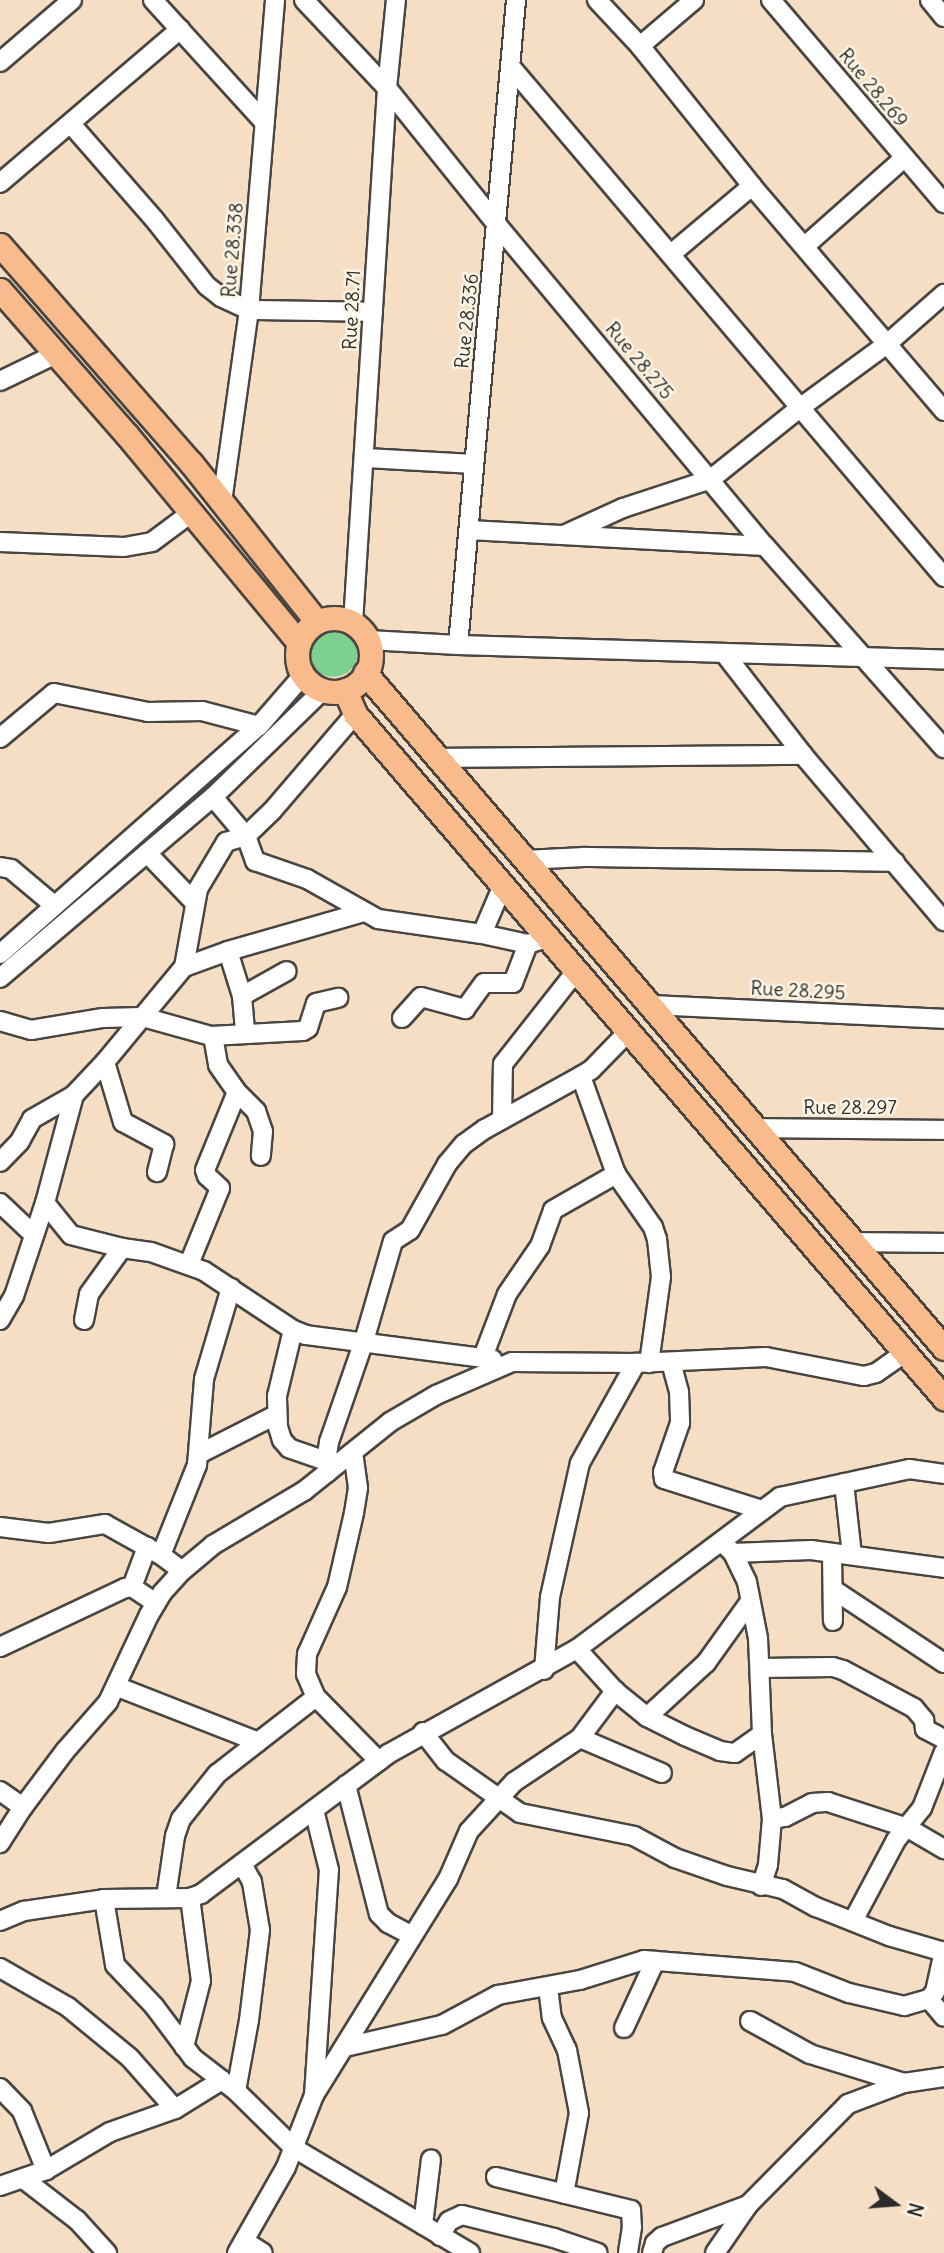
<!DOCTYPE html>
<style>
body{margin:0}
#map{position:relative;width:944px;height:2253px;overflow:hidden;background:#f5dec3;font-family:Delius,sans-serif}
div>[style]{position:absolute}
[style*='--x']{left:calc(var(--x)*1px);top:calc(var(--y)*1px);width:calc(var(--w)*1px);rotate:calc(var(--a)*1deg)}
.green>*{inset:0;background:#7ed091}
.round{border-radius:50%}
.roads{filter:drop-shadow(2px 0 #494642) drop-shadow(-2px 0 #494642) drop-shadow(0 2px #494642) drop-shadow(0 -2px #494642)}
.minor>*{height:18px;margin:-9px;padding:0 9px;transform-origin:9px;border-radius:9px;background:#fff}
.major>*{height:23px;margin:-11.5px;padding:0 11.5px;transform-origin:11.5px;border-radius:11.5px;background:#fabb8c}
.major>.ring{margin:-11.5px;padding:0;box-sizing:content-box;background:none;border:23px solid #fabb8c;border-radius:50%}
span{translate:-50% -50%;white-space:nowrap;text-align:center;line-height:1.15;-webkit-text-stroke:5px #fcf5e5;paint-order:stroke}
.street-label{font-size:19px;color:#2b2b2b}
.north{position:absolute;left:860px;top:2169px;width:70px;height:70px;-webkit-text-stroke:5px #fcf5e5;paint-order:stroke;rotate:106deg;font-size:19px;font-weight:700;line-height:28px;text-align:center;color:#2b2b2b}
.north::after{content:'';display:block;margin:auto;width:24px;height:32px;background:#2b2b2b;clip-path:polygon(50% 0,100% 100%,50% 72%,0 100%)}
</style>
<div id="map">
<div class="green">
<i class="round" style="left:308px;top:627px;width:50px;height:50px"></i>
</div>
<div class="roads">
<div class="minor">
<i style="--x:153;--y:0;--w:166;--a:47.7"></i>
<i style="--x:304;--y:0;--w:121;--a:46.7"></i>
<i style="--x:387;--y:88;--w:177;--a:51.2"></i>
<i style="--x:498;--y:226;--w:417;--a:50.2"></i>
<i style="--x:765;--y:546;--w:270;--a:48.5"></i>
<i style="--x:597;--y:0;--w:63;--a:46.9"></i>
<i style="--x:640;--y:46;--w:179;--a:51.3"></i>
<i style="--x:752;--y:186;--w:296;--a:49.5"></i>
<i style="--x:771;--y:0;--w:267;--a:49.6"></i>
<i style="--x:930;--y:0;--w:22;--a:51"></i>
<i style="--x:640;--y:46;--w:71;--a:-40.4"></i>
<i style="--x:0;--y:62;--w:95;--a:-40.7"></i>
<i style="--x:511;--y:67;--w:669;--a:49.67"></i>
<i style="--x:71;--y:124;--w:126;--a:48.9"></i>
<i style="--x:154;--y:219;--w:85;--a:51.7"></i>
<i style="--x:207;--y:286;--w:18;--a:38"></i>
<i style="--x:221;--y:297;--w:31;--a:25"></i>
<i style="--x:249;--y:310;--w:124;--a:0.9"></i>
<i style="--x:0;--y:183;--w:237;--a:-40.5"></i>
<i style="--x:805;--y:246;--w:132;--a:-41.6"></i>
<i style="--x:671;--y:254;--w:106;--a:-40"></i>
<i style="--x:0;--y:381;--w:62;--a:-25.7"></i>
<i style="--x:366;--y:458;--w:108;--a:3.2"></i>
<i style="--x:222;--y:502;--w:194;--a:-82"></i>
<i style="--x:249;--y:310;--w:311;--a:-85.2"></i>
<i style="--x:469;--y:530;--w:296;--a:3.1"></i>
<i style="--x:564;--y:535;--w:65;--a:-24.6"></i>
<i style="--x:623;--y:508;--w:93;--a:-18.2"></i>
<i style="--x:711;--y:479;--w:115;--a:-38.7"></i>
<i style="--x:801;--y:407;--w:107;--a:-36.2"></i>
<i style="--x:887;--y:344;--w:76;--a:-41.3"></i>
<i style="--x:0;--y:542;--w:124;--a:2.3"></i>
<i style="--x:124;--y:547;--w:28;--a:-10"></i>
<i style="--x:152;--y:542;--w:49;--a:-36.6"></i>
<i style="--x:353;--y:623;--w:536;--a:-86.36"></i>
<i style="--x:387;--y:88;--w:88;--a:-84.2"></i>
<i style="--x:368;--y:640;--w:90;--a:3.2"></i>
<i style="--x:458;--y:645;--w:486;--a:1.7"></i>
<i style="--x:458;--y:645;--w:648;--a:-84.86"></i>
<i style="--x:724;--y:653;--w:129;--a:52.2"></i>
<i style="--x:803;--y:755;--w:218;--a:49.7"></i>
<i style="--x:0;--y:738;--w:70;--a:-39.8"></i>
<i style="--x:54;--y:693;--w:96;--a:11.4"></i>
<i style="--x:148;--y:712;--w:54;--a:-1.1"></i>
<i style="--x:202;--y:711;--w:59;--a:14.7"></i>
<i style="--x:438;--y:758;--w:365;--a:-0.5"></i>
<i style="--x:213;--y:797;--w:51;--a:49.8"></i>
<i style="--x:246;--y:836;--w:27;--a:70"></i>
<i style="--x:255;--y:861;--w:55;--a:19.1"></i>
<i style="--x:307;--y:879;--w:81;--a:29.4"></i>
<i style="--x:378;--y:919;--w:105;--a:8.2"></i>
<i style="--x:482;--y:934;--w:53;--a:-66.8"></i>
<i style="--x:147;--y:853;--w:68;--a:46.2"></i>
<i style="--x:525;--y:860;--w:59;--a:-2.9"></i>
<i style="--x:584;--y:857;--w:311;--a:0.9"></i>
<i style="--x:0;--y:867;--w:11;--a:10"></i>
<i style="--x:11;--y:869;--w:57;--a:40.1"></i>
<i style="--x:482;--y:934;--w:47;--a:12.3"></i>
<i style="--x:228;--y:951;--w:47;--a:72.7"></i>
<i style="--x:242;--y:996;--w:36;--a:85"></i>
<i style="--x:0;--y:954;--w:345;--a:-41.4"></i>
<i style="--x:259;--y:726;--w:67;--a:-49.2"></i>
<i style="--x:184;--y:967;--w:79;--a:-79.8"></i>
<i style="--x:198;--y:889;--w:55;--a:-59.2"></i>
<i style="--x:226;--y:842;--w:21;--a:-17"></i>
<i style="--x:246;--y:836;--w:36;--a:-44"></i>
<i style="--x:272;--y:811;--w:128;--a:-49.4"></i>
<i style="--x:0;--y:978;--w:280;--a:-40.4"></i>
<i style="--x:213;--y:797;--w:153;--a:-44.2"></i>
<i style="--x:242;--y:996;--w:51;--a:-29.1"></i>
<i style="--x:650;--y:1005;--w:294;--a:2.7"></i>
<i style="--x:402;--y:1018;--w:28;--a:-48"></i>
<i style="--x:421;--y:997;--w:46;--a:15.3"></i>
<i style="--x:465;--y:1009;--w:32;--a:-54"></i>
<i style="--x:484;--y:983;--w:29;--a:0"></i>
<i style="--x:513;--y:983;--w:42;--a:-69"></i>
<i style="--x:528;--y:944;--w:22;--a:-18"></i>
<i style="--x:0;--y:1021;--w:32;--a:16"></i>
<i style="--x:31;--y:1030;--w:73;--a:-9.5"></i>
<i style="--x:103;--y:1018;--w:40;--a:-1.4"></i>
<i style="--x:143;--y:1017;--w:71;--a:15.6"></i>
<i style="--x:211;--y:1036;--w:92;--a:-3.1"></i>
<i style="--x:303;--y:1031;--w:6;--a:-31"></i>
<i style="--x:308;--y:1028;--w:26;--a:-72"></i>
<i style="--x:316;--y:1003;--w:23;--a:-13"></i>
<i style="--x:213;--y:1036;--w:29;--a:80"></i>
<i style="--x:218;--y:1065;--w:33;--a:55"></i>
<i style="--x:237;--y:1092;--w:27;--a:45"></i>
<i style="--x:256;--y:1111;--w:21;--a:71"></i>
<i style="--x:263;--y:1131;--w:25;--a:95"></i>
<i style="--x:105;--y:1062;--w:63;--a:73.3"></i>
<i style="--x:123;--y:1122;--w:47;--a:28.2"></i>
<i style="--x:164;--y:1144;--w:29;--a:104"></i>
<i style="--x:502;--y:1119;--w:55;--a:-89"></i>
<i style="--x:503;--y:1064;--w:120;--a:-51.8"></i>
<i style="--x:756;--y:1128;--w:188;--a:0.6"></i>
<i style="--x:0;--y:1162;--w:29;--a:-46"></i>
<i style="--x:20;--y:1141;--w:25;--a:-61"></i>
<i style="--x:32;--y:1119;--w:48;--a:-29.7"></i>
<i style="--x:74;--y:1095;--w:45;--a:-46.8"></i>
<i style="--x:105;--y:1062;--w:124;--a:-50.3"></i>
<i style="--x:184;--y:967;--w:47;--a:-20"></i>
<i style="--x:228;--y:951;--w:141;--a:-16"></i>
<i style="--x:616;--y:1174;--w:65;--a:55.1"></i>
<i style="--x:653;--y:1227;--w:13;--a:72"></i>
<i style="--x:657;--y:1239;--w:38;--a:84"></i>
<i style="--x:661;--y:1277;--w:87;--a:97.9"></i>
<i style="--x:0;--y:1203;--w:47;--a:43.3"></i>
<i style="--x:45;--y:1203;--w:41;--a:50.9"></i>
<i style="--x:71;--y:1235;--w:53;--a:14.3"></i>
<i style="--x:122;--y:1248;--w:29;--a:8"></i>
<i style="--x:151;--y:1252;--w:56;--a:19.7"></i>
<i style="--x:204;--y:1271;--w:107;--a:33.5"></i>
<i style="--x:853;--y:1242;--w:91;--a:0.6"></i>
<i style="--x:189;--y:1264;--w:82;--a:-67.8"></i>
<i style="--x:220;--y:1188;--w:18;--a:-137"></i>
<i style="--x:207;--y:1176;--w:6;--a:-108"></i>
<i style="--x:205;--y:1170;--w:84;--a:-67.7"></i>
<i style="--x:0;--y:1320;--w:28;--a:-60"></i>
<i style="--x:14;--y:1296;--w:98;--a:-71.6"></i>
<i style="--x:45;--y:1203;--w:112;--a:-75"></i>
<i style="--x:84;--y:1320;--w:26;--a:-79"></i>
<i style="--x:89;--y:1294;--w:57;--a:-54.3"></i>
<i style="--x:483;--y:1357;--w:67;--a:-69.1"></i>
<i style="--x:507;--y:1294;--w:58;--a:-55.5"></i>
<i style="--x:540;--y:1246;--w:38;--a:-70"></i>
<i style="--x:553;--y:1210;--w:73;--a:-29.7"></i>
<i style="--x:616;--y:1174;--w:104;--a:-109.7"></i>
<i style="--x:581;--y:1076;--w:12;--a:-31"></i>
<i style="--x:591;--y:1070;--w:54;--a:-45.7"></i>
<i style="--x:671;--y:1362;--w:30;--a:75"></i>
<i style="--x:679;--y:1391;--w:32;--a:88"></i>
<i style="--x:680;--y:1423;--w:52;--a:109.1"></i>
<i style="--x:663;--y:1472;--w:7;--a:82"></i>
<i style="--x:664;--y:1479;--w:103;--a:17.6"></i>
<i style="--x:353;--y:1452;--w:36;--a:82"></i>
<i style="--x:358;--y:1488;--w:25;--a:99"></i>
<i style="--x:354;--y:1513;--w:76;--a:102.9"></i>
<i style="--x:337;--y:1587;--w:73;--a:114.1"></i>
<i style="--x:307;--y:1654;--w:20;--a:93"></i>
<i style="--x:306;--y:1674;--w:25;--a:67"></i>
<i style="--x:316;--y:1697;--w:90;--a:45.5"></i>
<i style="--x:199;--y:1454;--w:86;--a:-26.9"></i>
<i style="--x:326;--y:1461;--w:39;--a:-161"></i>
<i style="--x:289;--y:1448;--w:11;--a:-131"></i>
<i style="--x:282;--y:1440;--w:14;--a:-107"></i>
<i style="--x:278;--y:1427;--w:31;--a:-92"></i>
<i style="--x:277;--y:1396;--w:68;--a:-76.4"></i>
<i style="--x:293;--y:1330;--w:14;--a:21"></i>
<i style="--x:306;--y:1335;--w:188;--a:7.4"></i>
<i style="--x:328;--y:1472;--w:11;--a:-100"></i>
<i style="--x:326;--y:1461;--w:19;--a:-81"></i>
<i style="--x:329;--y:1442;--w:107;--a:-70.9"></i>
<i style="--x:364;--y:1341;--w:104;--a:-73.8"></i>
<i style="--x:393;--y:1241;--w:20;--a:-33"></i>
<i style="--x:410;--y:1230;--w:76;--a:-60.7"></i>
<i style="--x:447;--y:1164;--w:26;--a:-50"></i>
<i style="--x:464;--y:1144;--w:26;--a:-36"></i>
<i style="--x:485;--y:1129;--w:110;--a:-28.9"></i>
<i style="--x:844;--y:1483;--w:72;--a:83.7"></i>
<i style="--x:0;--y:1527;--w:49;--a:7"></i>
<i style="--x:49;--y:1533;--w:57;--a:-9.1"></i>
<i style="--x:105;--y:1524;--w:64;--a:29"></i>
<i style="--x:161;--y:1555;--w:26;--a:37"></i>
<i style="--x:722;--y:1542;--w:16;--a:45"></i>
<i style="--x:733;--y:1553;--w:32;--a:64"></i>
<i style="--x:747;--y:1582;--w:57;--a:78.9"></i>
<i style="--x:758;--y:1638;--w:96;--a:87.6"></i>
<i style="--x:762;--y:1734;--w:86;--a:83.3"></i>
<i style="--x:772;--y:1819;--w:46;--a:95"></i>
<i style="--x:768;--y:1865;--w:22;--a:108"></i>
<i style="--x:733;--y:1553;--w:78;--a:-2.2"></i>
<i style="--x:811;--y:1550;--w:134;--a:7.7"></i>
<i style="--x:832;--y:1553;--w:68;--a:89.2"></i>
<i style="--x:161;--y:1555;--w:97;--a:-68.2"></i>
<i style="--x:197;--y:1465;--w:86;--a:-85.3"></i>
<i style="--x:204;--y:1379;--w:95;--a:-73.5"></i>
<i style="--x:132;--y:1587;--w:43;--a:-69.4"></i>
<i style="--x:834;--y:1590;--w:132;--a:33.6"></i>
<i style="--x:0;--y:1647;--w:138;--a:-25.3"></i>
<i style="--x:125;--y:1588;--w:7;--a:-8"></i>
<i style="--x:132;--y:1587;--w:29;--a:34"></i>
<i style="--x:577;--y:1649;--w:57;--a:47.9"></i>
<i style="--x:615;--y:1691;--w:41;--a:39.1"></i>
<i style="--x:647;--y:1717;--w:42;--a:26.6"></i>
<i style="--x:685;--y:1736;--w:38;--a:23"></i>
<i style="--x:720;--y:1751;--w:15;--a:8"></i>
<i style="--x:735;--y:1753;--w:33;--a:-35"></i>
<i style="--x:761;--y:1668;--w:72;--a:-0.8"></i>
<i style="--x:833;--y:1667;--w:10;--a:17"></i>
<i style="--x:843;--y:1670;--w:81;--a:28.2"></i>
<i style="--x:914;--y:1708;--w:16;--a:50"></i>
<i style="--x:924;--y:1720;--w:9;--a:84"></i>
<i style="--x:925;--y:1729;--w:21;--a:28"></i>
<i style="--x:544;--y:1670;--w:73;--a:-85.3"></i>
<i style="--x:550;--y:1597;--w:137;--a:-77.4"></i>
<i style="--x:580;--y:1463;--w:115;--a:-60.8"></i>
<i style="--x:118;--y:1687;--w:150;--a:21.4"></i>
<i style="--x:258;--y:1742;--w:73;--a:-37.8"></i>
<i style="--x:647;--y:1717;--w:80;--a:-42.5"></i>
<i style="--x:706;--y:1663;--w:74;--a:-54.4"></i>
<i style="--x:423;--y:1732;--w:37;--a:52"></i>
<i style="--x:446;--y:1761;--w:90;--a:35.1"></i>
<i style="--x:520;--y:1813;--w:116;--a:11.4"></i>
<i style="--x:634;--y:1836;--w:47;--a:28.2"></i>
<i style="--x:675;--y:1858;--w:55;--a:19.1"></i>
<i style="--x:727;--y:1876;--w:57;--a:13.1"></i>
<i style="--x:783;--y:1889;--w:38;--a:29"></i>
<i style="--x:816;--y:1907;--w:79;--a:21.7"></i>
<i style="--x:889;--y:1936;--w:57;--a:16.2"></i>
<i style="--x:580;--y:1738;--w:89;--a:23.1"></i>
<i style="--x:346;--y:1785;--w:133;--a:75.7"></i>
<i style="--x:379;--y:1914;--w:13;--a:45"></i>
<i style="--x:388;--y:1923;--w:27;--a:28"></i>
<i style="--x:0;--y:1791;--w:28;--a:35"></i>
<i style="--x:23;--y:1807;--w:43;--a:122.6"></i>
<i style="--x:23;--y:1807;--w:70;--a:-53.1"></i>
<i style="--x:65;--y:1751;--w:65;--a:-48.7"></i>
<i style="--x:108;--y:1702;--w:96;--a:-64.8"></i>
<i style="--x:149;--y:1615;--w:26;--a:-59"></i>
<i style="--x:162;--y:1593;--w:30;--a:-48"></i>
<i style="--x:182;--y:1571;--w:40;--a:-40"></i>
<i style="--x:213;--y:1545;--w:106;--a:-30.7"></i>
<i style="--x:304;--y:1491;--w:110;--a:-38.7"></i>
<i style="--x:390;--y:1422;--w:53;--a:-30.4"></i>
<i style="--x:436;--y:1395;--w:83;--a:-23.5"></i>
<i style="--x:512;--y:1362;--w:124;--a:0.5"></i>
<i style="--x:636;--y:1363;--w:130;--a:-2.6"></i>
<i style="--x:766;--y:1357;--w:100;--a:11"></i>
<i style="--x:864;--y:1376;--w:12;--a:-14"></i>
<i style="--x:876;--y:1373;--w:35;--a:-35"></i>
<i style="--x:772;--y:1819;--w:13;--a:-9"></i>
<i style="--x:785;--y:1817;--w:30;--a:-27"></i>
<i style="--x:812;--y:1803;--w:16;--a:-4"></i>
<i style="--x:828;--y:1802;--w:84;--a:18"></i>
<i style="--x:908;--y:1828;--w:42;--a:30.3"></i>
<i style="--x:166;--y:1897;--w:62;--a:-81.6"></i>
<i style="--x:175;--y:1836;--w:18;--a:-71"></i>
<i style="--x:181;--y:1819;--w:58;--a:-51.3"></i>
<i style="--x:217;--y:1774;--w:52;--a:-38"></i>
<i style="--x:104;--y:1899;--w:67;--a:80.5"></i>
<i style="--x:115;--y:1965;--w:57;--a:46.4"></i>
<i style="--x:154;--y:2006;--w:65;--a:53.1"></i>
<i style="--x:193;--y:2058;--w:54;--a:37.5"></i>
<i style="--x:236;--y:2091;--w:81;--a:44.5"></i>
<i style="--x:294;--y:2148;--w:205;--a:30.8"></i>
<i style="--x:0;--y:1921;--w:26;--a:-23"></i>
<i style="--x:24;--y:1911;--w:81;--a:-8.5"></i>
<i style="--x:104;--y:1899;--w:86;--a:-0.7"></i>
<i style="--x:190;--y:1898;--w:12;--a:-20"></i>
<i style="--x:201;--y:1894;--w:234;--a:-36.8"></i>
<i style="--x:388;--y:1754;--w:216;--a:-29.1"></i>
<i style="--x:577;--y:1649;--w:254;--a:-36.8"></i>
<i style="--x:780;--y:1497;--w:132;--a:-12.2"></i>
<i style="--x:909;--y:1469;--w:35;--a:8"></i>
<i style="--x:853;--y:1921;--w:92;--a:-62"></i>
<i style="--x:896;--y:1840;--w:41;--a:-50.9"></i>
<i style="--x:922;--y:1808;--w:60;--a:-68.6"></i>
<i style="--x:0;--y:1968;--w:78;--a:29.8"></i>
<i style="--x:68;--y:2007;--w:80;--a:39.4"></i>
<i style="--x:130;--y:2058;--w:68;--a:48.6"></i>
<i style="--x:548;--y:1987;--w:31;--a:83"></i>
<i style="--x:552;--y:2018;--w:35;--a:65"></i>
<i style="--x:567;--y:2050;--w:64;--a:79.2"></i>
<i style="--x:579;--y:2113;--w:82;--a:100.5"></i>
<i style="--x:929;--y:1999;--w:23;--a:50"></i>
<i style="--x:750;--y:2021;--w:68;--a:28.8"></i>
<i style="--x:810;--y:2054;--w:98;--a:17.1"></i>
<i style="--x:624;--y:2028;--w:74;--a:-65.2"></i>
<i style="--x:184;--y:2047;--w:68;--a:-75.6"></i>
<i style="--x:201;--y:1981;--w:84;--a:-97.5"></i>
<i style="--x:345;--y:2047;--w:99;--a:-12.8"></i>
<i style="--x:442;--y:2025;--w:64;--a:-28.2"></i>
<i style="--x:498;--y:1995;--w:83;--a:-10.4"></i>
<i style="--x:580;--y:1980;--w:67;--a:-17.4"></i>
<i style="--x:644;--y:1960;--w:151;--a:4.5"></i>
<i style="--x:795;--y:1972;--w:58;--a:21.3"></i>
<i style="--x:849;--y:1993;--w:57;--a:13.3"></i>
<i style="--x:904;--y:2006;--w:26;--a:-16"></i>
<i style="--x:929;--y:1999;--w:9;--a:-49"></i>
<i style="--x:935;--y:1992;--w:42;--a:-77.6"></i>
<i style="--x:0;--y:2088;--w:32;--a:46"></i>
<i style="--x:22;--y:2111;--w:64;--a:67.9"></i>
<i style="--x:236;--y:2091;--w:72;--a:-79.6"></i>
<i style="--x:249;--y:2020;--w:91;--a:-83"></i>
<i style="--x:260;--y:1930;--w:49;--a:-99.5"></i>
<i style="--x:252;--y:1882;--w:21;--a:-119"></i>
<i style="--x:314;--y:2095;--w:254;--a:-58.2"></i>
<i style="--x:448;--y:1879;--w:52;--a:-66.4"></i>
<i style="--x:469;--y:1831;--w:67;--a:-47.4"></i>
<i style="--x:514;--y:1782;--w:79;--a:-33.7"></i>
<i style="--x:580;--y:1738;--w:59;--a:-53.3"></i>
<i style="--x:496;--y:2177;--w:139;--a:13.7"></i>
<i style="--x:631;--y:2210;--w:17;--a:87"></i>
<i style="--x:632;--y:2227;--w:26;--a:99"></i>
<i style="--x:25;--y:2180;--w:66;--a:37.6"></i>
<i style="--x:77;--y:2220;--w:45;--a:47.7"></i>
<i style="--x:0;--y:2186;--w:49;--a:-19.2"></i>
<i style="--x:46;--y:2170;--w:74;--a:-30.7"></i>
<i style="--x:110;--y:2132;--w:69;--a:-19.5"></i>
<i style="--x:175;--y:2109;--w:55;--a:-31.7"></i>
<i style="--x:423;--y:2225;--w:66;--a:-83.1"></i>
<i style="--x:440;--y:2236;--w:17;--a:-59"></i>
<i style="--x:449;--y:2221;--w:14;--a:-25"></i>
<i style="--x:462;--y:2215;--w:95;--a:14"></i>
<i style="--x:554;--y:2238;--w:46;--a:18.8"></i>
<i style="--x:244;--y:2241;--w:22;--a:32"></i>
<i style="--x:237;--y:2253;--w:99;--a:-60.3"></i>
<i style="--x:286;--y:2167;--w:77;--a:-68.7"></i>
<i style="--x:314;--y:2095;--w:225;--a:-86.2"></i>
<i style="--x:329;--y:1870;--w:62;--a:-104"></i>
<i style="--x:652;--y:2253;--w:10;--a:-73"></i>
<i style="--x:655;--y:2243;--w:9;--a:-41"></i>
<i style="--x:662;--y:2237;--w:92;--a:-20.4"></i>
<i style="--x:748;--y:2205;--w:142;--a:-45.3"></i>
<i style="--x:848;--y:2104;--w:60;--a:-20.6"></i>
<i style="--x:904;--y:2083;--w:40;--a:-8.5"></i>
<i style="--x:715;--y:2253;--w:58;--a:-55.5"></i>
</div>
<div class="major">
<i style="--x:0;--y:245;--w:290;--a:48.8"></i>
<i style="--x:191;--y:463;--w:203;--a:51.6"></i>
<i style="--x:0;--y:290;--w:193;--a:48.8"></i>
<i style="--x:127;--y:435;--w:270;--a:50.4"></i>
<i class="ring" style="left:297px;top:618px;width:51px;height:51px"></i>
<i style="--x:365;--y:673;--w:889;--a:49.38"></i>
<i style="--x:345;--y:690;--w:26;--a:67"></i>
<i style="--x:355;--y:714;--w:903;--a:49.27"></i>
</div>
</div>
<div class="street-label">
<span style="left:873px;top:88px;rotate:50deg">Rue 28.269</span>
<span style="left:233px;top:250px;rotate:-85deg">Rue 28.338</span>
<span style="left:352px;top:310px;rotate:-87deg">Rue 28.71</span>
<span style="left:467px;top:321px;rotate:-84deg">Rue 28.336</span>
<span style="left:639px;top:361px;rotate:50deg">Rue 28.275</span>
<span style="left:798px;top:991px;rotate:3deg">Rue 28.295</span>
<span style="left:850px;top:1108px">Rue 28.297</span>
</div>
<div class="north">N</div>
</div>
